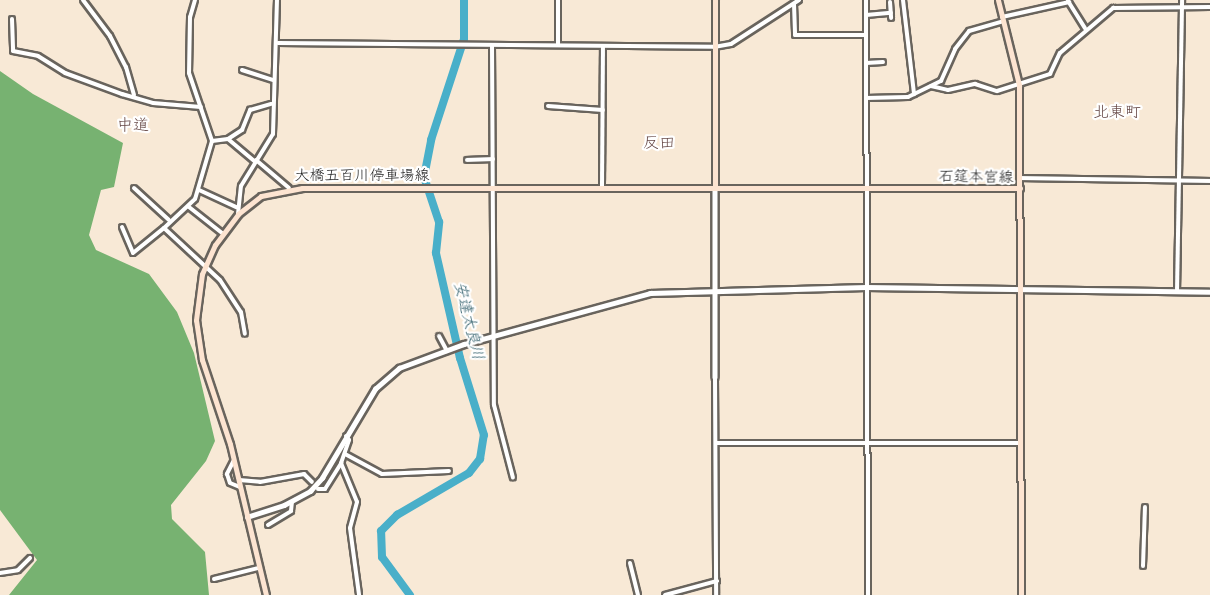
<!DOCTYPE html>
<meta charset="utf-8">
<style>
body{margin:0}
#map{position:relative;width:1210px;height:595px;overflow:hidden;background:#f8e9d6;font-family:"Balsamiq Sans","Klee One",sans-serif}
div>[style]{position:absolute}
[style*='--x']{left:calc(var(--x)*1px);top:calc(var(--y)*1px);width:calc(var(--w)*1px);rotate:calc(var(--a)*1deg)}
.forest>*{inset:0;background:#77b271}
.river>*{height:8px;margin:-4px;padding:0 4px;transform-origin:4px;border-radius:4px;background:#49afc9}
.roads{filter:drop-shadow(2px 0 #69645d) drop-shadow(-2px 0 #69645d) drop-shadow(0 2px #69645d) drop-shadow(0 -2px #69645d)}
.minor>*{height:4px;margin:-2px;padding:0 2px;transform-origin:2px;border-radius:2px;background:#fff}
.tertiary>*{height:4.5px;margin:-2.25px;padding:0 2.25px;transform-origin:2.25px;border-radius:2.25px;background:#fff}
.secondary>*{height:5px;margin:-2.5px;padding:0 2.5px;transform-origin:2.5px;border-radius:2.5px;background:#fde4d1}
span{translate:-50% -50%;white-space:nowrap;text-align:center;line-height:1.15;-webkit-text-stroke:4.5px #fff;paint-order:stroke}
.street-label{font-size:15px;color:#1c1c1c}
.neighbourhood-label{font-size:16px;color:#664846}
.water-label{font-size:16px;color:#305e6a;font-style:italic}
</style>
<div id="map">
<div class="forest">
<i style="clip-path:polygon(0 71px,33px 94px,123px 143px,114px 187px,101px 190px,89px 235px,96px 250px,149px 274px,177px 312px,194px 353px,215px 441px,206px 461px,171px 505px,172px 519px,205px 552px,209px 595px,9px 595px,37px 560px,0 510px)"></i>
</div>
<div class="river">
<i style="--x:410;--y:595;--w:47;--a:-126.4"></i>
<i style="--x:382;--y:557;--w:26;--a:-92"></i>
<i style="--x:381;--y:531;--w:23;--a:-45"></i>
<i style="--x:397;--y:515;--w:83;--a:-30.3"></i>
<i style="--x:469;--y:473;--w:18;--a:-52"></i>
<i style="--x:480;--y:459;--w:24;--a:-81"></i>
<i style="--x:484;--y:435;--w:81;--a:-107.3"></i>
<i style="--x:460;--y:358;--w:108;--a:-102.9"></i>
<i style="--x:436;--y:253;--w:31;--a:-84"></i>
<i style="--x:439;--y:222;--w:47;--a:-108.4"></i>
<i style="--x:424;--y:177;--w:38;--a:-79"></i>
<i style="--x:431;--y:140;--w:106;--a:-71.9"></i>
<i style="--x:464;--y:39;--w:39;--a:-90"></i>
</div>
<div class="roads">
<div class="minor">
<i style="--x:83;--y:0;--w:45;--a:53.1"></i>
<i style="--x:110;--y:36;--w:35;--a:63"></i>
<i style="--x:126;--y:67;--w:29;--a:74"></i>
<i style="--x:195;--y:0;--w:18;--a:106"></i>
<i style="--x:190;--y:17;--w:56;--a:91"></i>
<i style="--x:189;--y:73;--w:72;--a:71.3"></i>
<i style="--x:212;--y:141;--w:60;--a:106.3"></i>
<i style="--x:195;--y:199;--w:42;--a:136.9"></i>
<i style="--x:164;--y:228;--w:76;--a:42.9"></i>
<i style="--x:220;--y:280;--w:38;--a:57"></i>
<i style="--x:241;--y:312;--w:22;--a:80"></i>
<i style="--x:866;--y:0;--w:595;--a:89.81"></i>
<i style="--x:903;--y:0;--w:95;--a:83.3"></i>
<i style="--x:1068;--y:1;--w:32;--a:58"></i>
<i style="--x:890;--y:2;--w:16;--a:86"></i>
<i style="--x:794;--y:4;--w:31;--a:88"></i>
<i style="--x:795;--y:35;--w:71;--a:0"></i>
<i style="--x:866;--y:15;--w:25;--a:-5"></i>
<i style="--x:1002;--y:17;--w:69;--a:-12.6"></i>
<i style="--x:12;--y:19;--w:32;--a:88"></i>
<i style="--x:13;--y:51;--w:25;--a:11"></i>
<i style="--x:38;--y:56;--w:32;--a:32"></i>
<i style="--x:65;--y:73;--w:61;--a:20.2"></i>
<i style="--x:122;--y:94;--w:32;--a:16"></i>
<i style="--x:153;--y:103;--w:48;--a:4.8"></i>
<i style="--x:278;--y:43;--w:436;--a:0.5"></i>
<i style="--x:714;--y:47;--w:17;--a:-10"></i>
<i style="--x:731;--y:44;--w:81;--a:-32.9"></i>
<i style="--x:492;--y:45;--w:360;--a:89.7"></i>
<i style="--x:494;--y:405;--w:75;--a:75.4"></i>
<i style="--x:558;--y:45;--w:45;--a:-90"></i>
<i style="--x:866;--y:63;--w:17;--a:-3"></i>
<i style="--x:242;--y:70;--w:33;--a:18"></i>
<i style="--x:931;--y:86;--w:17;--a:13"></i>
<i style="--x:948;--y:90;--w:28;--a:-13"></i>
<i style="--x:975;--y:84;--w:23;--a:18"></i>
<i style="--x:997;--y:91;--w:56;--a:-17.8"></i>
<i style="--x:1050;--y:74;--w:23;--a:-65"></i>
<i style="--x:1060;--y:53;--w:70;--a:-40.3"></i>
<i style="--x:1113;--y:8;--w:97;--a:-0.6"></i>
<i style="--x:866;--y:98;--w:42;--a:-1.4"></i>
<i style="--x:908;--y:97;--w:37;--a:-26"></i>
<i style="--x:941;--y:81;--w:35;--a:-66"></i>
<i style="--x:955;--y:49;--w:23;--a:-52"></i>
<i style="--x:969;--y:31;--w:35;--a:-16"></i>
<i style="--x:548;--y:106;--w:55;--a:4.2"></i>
<i style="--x:228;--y:139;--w:35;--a:40"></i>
<i style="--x:212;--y:141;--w:16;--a:-7"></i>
<i style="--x:228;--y:139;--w:17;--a:-33"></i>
<i style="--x:242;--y:130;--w:22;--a:-68"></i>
<i style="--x:250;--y:110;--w:22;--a:-16"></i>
<i style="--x:256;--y:160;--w:43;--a:40.3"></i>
<i style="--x:467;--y:160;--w:26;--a:-2"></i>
<i style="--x:1020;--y:178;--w:190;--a:0.9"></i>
<i style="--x:602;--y:187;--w:140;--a:-89.6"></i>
<i style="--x:134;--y:188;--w:47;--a:42.4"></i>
<i style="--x:199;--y:190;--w:41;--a:24.7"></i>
<i style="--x:189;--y:207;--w:42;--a:38.2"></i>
<i style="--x:238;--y:214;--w:28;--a:-84"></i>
<i style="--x:241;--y:186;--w:61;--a:-58.4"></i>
<i style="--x:273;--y:134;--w:134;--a:-88.3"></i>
<i style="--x:122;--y:227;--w:28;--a:67"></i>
<i style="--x:133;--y:253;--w:40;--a:-39"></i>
<i style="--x:1177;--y:292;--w:292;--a:-89"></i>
<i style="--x:439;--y:336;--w:17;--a:62"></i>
<i style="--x:715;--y:377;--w:218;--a:89.7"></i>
<i style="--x:346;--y:436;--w:5;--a:53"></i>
<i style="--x:349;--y:440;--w:24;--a:109"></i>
<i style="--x:341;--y:463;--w:42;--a:67.7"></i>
<i style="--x:357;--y:502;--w:27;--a:105"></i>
<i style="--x:350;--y:528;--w:68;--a:82.3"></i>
<i style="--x:716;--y:443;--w:304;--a:0"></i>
<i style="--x:345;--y:454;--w:42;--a:28.4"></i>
<i style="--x:382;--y:474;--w:67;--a:-2.6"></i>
<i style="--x:234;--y:460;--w:16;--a:117"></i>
<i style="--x:227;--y:474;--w:9;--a:72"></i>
<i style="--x:230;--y:483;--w:11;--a:22"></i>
<i style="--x:239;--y:480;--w:21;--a:5"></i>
<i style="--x:260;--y:482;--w:45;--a:-10.3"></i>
<i style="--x:304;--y:474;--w:11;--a:45"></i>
<i style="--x:318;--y:489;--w:7;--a:0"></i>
<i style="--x:325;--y:489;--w:31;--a:-58"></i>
<i style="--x:268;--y:525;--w:27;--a:-31"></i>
<i style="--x:291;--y:511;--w:9;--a:-84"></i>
<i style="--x:630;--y:563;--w:33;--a:76"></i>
<i style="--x:1143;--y:566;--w:59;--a:-88.1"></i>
<i style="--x:0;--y:573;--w:18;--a:-9"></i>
<i style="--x:18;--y:570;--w:17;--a:-45"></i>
<i style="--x:214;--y:579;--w:45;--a:-14"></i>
<i style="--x:665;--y:595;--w:54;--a:-15.1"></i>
</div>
<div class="tertiary">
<i style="--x:715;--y:188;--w:189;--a:90"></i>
<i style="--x:247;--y:517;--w:39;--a:-18"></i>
<i style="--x:284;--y:505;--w:30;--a:-28"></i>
<i style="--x:310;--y:491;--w:18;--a:-47"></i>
<i style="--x:322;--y:478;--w:104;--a:-59.2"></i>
<i style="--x:375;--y:389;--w:32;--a:-41"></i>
<i style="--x:399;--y:368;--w:69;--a:-20.3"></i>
<i style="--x:464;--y:344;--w:193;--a:-15.3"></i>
<i style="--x:650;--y:293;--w:216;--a:-1.6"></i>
<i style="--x:866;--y:287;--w:344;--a:0.8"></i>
</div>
<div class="secondary">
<i style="--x:998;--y:0;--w:88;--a:76.1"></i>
<i style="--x:1019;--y:85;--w:510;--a:89.78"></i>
<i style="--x:715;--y:188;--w:188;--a:-90"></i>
<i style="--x:266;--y:595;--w:155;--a:-103.4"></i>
<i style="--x:230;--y:444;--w:89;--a:-108.4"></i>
<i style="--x:202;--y:360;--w:40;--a:-98.5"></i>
<i style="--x:196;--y:320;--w:46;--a:-82.6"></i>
<i style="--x:202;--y:274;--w:32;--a:-66"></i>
<i style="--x:215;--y:245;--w:39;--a:-53"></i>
<i style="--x:238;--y:214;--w:29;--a:-38"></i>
<i style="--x:261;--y:196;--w:42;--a:-11"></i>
<i style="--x:302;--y:188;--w:718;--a:0"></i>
</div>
</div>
<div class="street-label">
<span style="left:362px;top:176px">大橋五百川停車場線</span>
<span style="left:976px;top:177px;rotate:1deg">石筵本宮線</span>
</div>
<div class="neighbourhood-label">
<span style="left:1117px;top:113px">北東町</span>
<span style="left:133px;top:126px">中道</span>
<span style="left:659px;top:144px">反田</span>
</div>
<div class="water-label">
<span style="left:468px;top:321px;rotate:76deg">安達太良川</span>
</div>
</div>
